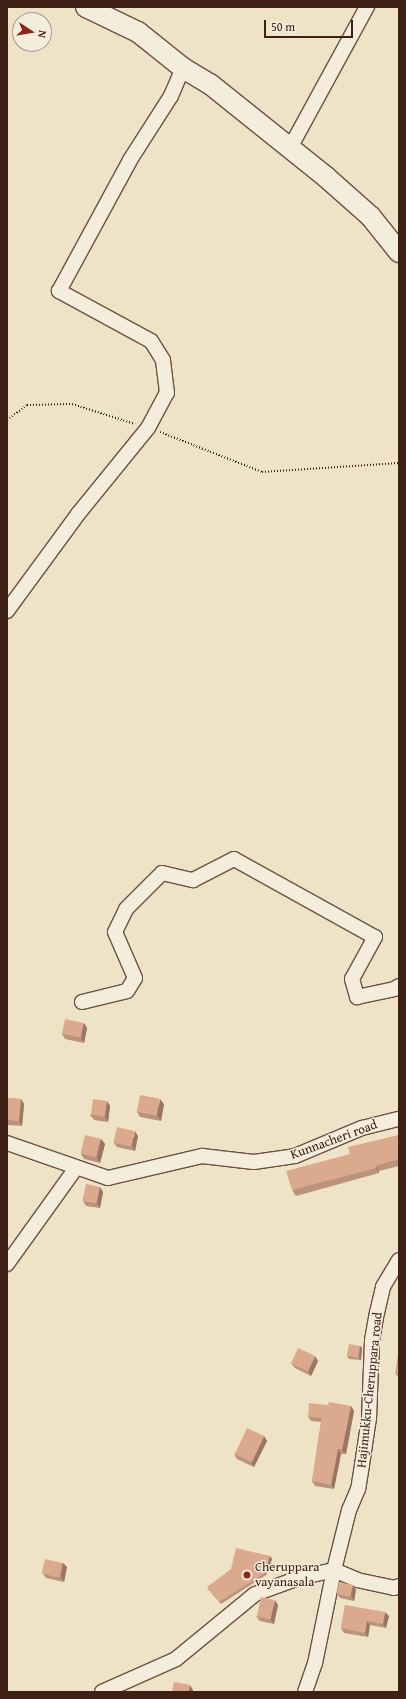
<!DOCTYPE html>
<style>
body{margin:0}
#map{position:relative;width:406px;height:1699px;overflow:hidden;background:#efe3c7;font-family:"Gentium Book Plus",serif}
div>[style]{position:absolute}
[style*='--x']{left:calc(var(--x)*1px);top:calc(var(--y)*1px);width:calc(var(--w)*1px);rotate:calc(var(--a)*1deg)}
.path>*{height:2px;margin-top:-1px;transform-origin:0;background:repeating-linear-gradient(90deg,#3f2015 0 1px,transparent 0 3px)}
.roads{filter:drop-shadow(1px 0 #6b5142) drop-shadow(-1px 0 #6b5142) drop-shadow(0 1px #6b5142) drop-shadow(0 -1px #6b5142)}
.minor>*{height:14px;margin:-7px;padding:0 7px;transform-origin:7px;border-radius:7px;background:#f5eddb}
.secondary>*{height:20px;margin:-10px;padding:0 10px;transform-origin:10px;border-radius:10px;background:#f5eddb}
.wall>*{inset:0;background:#bc927a}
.shaded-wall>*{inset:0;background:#997763}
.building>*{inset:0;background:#dbaa8e;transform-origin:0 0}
.dots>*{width:11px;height:11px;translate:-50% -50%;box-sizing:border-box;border:2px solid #f5eddb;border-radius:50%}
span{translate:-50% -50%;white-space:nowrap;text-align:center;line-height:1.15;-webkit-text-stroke:3px #f5eddb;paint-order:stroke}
.street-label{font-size:13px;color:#3f2015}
.poi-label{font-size:13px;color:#3f2015}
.left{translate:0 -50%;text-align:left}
.frame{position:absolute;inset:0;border:8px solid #3f2015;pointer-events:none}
.north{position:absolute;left:12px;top:12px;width:40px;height:40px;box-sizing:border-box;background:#f5eddb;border:1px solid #ac9b8c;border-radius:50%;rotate:102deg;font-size:11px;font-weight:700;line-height:16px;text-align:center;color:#3f2015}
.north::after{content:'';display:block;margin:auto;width:14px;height:18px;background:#8f2418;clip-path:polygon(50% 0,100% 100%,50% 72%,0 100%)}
.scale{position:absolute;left:264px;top:20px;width:89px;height:18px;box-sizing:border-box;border:2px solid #3f2015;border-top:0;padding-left:5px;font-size:12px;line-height:14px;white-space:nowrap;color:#3f2015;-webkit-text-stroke:3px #f5eddb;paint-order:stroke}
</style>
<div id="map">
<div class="path">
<i style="--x:7;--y:420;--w:25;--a:-37"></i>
<i style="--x:27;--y:405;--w:45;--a:-1.3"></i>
<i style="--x:72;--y:404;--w:66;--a:17.6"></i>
<i style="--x:160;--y:432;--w:110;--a:21.4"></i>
<i style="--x:262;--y:472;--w:137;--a:-3.8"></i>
</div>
<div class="roads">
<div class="minor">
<i style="--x:290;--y:148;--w:161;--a:-61.4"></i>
<i style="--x:7;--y:611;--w:120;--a:-53.8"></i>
<i style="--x:78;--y:514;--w:111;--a:-50.9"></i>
<i style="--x:148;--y:428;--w:40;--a:-62"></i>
<i style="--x:167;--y:393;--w:33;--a:-97"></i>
<i style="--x:163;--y:360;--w:22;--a:-122"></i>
<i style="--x:151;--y:341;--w:105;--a:-151.5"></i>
<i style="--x:59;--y:291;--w:149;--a:-61.5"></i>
<i style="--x:130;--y:160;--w:76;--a:-57.4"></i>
<i style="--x:171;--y:96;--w:30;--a:-67"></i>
<i style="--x:82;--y:1002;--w:46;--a:-13.7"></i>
<i style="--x:127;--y:991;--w:15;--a:-58"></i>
<i style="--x:135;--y:978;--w:50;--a:-113.5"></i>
<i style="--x:115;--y:932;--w:25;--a:-64"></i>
<i style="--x:126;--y:909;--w:51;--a:-45"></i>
<i style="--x:162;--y:873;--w:32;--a:13"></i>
<i style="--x:193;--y:880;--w:46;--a:-27.1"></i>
<i style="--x:234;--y:859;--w:161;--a:29"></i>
<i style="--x:375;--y:937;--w:48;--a:118.7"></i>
<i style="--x:352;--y:979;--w:19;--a:74"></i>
<i style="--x:357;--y:997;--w:38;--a:-12"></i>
<i style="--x:394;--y:989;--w:6;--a:-31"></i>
<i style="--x:7;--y:1143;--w:107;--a:19.1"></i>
<i style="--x:108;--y:1178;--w:97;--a:-13.2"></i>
<i style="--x:202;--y:1156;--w:52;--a:6.6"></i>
<i style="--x:254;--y:1162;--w:41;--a:-8.3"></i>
<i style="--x:295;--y:1156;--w:73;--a:-22.7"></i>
<i style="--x:362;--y:1128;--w:38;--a:-14"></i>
<i style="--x:399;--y:1260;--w:31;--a:121"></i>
<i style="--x:383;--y:1287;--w:26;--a:103"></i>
<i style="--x:377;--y:1312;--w:29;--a:100"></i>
<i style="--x:372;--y:1341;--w:77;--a:92.2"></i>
<i style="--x:369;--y:1418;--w:48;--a:98.5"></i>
<i style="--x:362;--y:1465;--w:24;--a:99"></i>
<i style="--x:358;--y:1489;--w:23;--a:113"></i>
<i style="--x:349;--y:1510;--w:62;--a:104"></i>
<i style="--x:334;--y:1570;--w:25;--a:23"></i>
<i style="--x:357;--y:1580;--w:38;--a:12"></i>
<i style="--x:394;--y:1588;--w:5;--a:-22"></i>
<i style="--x:7;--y:1264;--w:118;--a:-54.3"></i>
<i style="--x:102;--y:1692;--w:81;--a:-24"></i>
<i style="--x:176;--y:1659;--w:102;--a:-39.4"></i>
<i style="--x:255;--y:1594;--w:47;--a:-20"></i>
<i style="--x:299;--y:1578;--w:36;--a:-13"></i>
<i style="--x:334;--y:1570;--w:95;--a:101.5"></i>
<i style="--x:315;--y:1663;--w:31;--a:109"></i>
</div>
<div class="secondary">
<i style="--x:86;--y:7;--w:58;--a:25.7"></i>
<i style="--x:138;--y:32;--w:58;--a:38.7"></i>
<i style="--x:183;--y:68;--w:31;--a:31"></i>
<i style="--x:210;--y:84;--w:149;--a:38.7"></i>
<i style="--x:326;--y:177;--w:60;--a:41.6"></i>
<i style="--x:371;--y:217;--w:45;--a:51.3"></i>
</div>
</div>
<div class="wall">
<i style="clip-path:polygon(84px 1023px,87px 1028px,84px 1043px,65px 1039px,62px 1034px)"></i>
<i style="clip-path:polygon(7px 1098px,21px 1099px,24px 1104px,22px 1126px,7px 1125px)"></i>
<i style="clip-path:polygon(107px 1101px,110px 1106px,108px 1122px,94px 1120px,90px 1115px)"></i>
<i style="clip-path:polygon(164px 1104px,161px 1121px,140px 1117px,137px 1112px)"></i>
<i style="clip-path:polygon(399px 1135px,399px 1166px,379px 1171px,379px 1173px,296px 1196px,292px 1190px,350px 1154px)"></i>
<i style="clip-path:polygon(138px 1136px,135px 1151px,117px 1147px,114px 1143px)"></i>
<i style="clip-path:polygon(101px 1139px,105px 1144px,100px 1163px,84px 1159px,81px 1154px)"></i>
<i style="clip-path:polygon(100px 1187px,103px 1192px,100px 1208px,86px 1206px,83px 1201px)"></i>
<i style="clip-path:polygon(360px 1346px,362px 1348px,361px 1360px,349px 1359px,347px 1356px)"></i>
<i style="clip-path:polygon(399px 1356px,399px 1378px,395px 1373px)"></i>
<i style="clip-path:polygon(318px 1361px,311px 1376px,295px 1368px,291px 1363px)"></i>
<i style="clip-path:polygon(328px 1405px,351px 1406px,354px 1411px,346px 1454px,341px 1454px,334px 1489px,315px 1486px,312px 1481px,321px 1422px,311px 1421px,308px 1417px)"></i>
<i style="clip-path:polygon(264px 1436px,267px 1441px,254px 1467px,237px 1459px,234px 1454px)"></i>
<i style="clip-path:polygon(270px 1556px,272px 1559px,266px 1575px,221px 1604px,208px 1589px)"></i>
<i style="clip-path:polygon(63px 1563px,67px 1567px,64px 1582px,46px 1578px,43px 1574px)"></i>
<i style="clip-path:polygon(353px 1585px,356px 1590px,354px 1601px,340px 1598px,337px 1594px)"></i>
<i style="clip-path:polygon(278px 1605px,274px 1624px,260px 1621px,256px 1616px)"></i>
<i style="clip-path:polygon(345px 1605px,389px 1616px,386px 1628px,370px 1625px,368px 1637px,344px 1633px,341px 1628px)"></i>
</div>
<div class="shaded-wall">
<i style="clip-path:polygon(84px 1023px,87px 1028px,84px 1043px,81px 1038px)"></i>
<i style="clip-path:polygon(21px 1099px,24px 1104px,22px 1126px,19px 1121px)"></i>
<i style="clip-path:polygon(160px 1099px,164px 1104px,161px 1121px,157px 1116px)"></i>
<i style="clip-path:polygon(107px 1101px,110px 1106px,108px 1122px,105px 1117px)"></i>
<i style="clip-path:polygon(135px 1131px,138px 1136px,135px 1151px,132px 1146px)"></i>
<i style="clip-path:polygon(101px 1139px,105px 1144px,100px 1163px,97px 1158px)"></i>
<i style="clip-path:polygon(375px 1166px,379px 1171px,379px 1173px,376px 1168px)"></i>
<i style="clip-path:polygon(100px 1187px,103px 1192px,100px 1208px,97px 1204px)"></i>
<i style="clip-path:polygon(360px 1346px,362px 1348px,361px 1360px,359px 1358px)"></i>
<i style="clip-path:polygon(315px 1356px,318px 1361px,311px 1376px,308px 1371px)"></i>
<i style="clip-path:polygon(351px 1406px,354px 1411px,346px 1454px,342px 1450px)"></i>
<i style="clip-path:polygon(264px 1436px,267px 1441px,254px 1467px,251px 1463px)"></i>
<i style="clip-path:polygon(338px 1449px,341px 1454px,334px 1489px,331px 1485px)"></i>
<i style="clip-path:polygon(270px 1556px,272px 1559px,266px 1575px,265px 1573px)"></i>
<i style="clip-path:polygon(63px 1563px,67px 1567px,64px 1582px,61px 1577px)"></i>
<i style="clip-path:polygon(353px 1585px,356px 1590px,354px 1601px,351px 1596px)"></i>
<i style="clip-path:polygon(275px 1600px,278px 1605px,274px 1624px,270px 1619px)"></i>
<i style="clip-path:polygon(385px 1612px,389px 1616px,386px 1628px,383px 1624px)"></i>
<i style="clip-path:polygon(367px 1621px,370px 1625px,368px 1637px,365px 1633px)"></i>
<i style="clip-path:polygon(190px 1685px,193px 1690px,193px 1692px,188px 1692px)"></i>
</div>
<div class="building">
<i style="left:65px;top:1019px;width:19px;height:15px;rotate:12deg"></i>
<i style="left:140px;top:1095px;width:20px;height:17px;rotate:11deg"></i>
<i style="clip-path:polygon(7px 1098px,21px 1099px,19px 1121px,7px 1120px)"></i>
<i style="left:93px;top:1099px;width:14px;height:16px;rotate:8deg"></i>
<i style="left:117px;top:1127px;width:18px;height:16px;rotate:13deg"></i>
<i style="left:85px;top:1135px;width:16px;height:19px;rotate:14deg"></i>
<i style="clip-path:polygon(399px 1135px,399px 1159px,375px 1166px,376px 1168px,292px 1190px,286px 1171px,350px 1154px,348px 1147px)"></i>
<i style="left:86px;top:1184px;width:14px;height:17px;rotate:12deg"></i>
<i style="left:349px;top:1344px;width:11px;height:12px;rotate:10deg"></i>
<i style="left:298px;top:1348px;width:19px;height:17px;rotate:25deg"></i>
<i style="clip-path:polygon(398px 1355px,399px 1356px,399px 1374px,395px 1373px)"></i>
<i style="clip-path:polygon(329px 1402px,351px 1406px,342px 1450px,338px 1449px,331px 1485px,312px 1481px,322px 1418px,308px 1417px,309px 1403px,328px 1405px)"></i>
<i style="left:247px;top:1428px;width:19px;height:29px;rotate:25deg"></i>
<i style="clip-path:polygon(399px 1516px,399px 1524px,398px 1524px)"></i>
<i style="clip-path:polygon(236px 1548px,270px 1556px,265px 1573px,219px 1602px,207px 1587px,231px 1569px)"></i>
<i style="left:45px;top:1559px;width:18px;height:15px;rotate:13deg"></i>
<i style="left:339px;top:1582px;width:14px;height:12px;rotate:12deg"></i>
<i style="left:261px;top:1597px;width:14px;height:20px;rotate:12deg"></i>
<i style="clip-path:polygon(345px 1605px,385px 1612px,383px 1624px,367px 1621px,365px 1633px,341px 1628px)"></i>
<i style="clip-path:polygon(174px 1682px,190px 1685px,188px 1692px,172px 1692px)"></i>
</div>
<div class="dots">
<i style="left:247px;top:1575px;background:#8f2418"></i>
</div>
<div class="street-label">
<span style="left:334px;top:1140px;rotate:-20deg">Kunnacheri road</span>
<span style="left:370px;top:1390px;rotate:-84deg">Hajimukku-Cheruppara road</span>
</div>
<div class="poi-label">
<span class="left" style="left:255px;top:1575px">Cheruppara<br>vayanasala</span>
</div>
<div class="frame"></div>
<div class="north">N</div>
<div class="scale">50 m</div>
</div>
